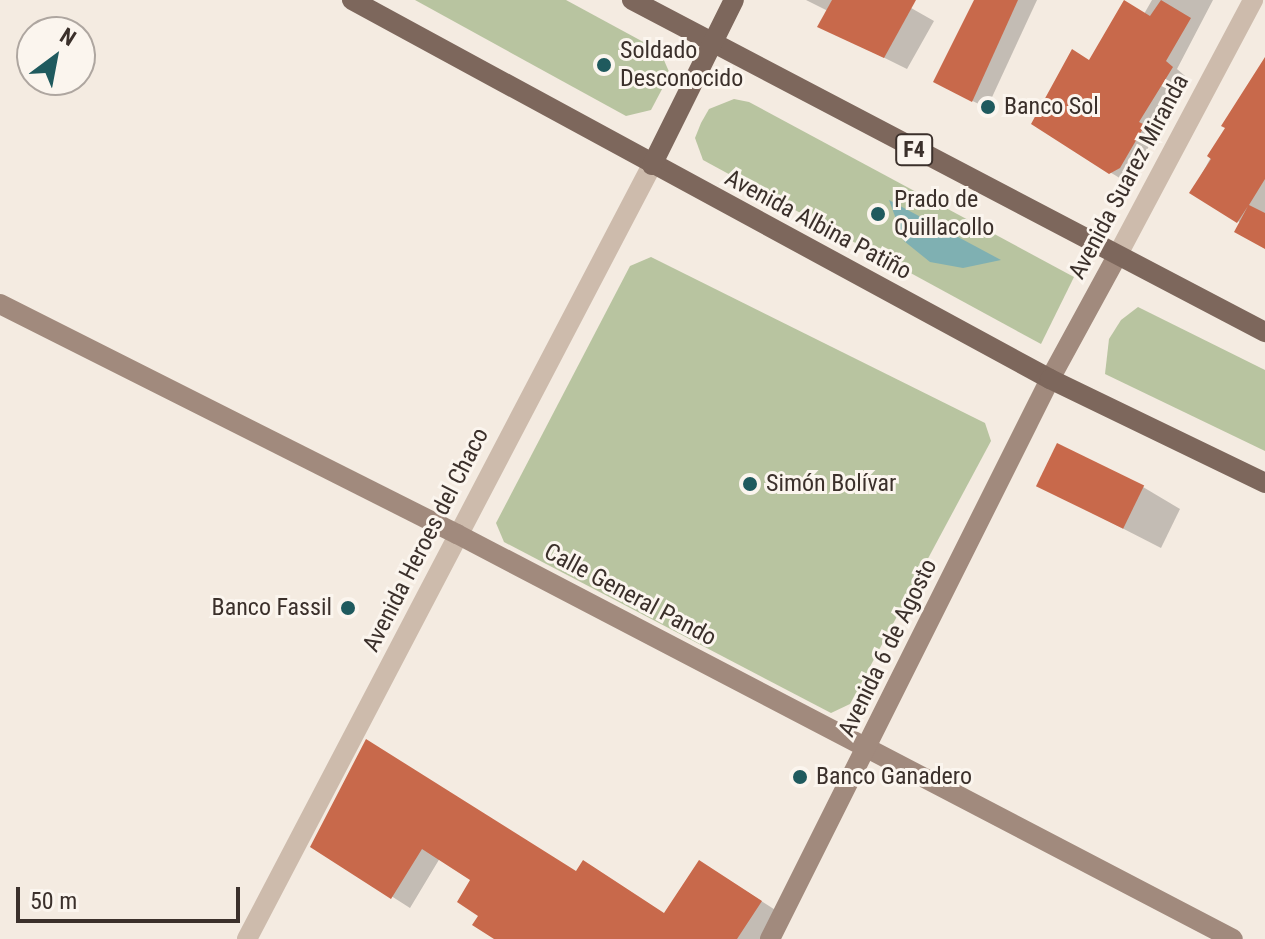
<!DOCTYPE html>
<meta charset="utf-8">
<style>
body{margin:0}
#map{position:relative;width:1265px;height:939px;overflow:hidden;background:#f4ebe1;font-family:"Roboto Condensed",sans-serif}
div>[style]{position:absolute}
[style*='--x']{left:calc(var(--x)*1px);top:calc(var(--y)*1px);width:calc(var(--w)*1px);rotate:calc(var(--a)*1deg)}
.green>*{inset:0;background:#b8c4a0}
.water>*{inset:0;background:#7fb0b2}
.shadow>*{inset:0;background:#0003}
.building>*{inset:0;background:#c8694b;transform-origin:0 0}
.minor>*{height:20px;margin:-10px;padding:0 10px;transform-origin:10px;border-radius:10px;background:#cdbbac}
.secondary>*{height:20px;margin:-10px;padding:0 10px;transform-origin:10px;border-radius:10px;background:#a18a7d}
.primary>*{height:20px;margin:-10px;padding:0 10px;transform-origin:10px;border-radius:10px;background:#7d675c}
.dots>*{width:22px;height:22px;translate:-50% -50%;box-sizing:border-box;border:4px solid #fbf5ee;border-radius:50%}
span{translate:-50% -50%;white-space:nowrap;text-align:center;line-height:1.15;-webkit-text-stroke:6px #fbf5ee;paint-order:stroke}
.shield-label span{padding:2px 6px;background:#fbf5ee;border:2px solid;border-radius:6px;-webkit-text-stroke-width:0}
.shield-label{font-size:22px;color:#3b302b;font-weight:700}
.poi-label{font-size:24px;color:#3b302b}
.left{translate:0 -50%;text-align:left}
.right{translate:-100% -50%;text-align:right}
.street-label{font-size:24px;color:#3b302b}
.north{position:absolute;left:16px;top:16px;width:80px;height:80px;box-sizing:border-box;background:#fbf5ee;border:2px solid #aea6a0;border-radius:50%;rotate:32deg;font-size:22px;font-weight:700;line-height:32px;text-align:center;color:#3b302b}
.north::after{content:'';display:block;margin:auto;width:28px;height:36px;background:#1f5a5e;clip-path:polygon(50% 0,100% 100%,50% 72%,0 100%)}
.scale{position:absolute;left:16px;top:887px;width:224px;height:36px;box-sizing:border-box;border:4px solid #3b302b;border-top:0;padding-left:10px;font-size:24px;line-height:28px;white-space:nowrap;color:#3b302b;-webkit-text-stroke:6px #fbf5ee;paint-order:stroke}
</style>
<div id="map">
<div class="green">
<i style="clip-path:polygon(415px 0,566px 0,660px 51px,670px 74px,651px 110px,626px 116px)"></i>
<i style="clip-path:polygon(734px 99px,749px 102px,1074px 277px,1041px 344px,703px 160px,695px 138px,701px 123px,709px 109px)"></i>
<i style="clip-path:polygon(651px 257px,985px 423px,991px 441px,850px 704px,831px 713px,504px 542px,496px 523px,630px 266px)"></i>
<i style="clip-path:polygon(1138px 307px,1265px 370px,1265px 451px,1105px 374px,1109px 339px,1121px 320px)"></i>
</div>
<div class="water">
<i style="clip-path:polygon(889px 200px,1001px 260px,963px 268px,930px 262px,904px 241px)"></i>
</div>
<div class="shadow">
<i style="clip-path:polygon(806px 0,897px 0,934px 21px,907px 69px,820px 26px,828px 11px)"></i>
<i style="clip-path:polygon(976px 0,1037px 0,987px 108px,950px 90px)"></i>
<i style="clip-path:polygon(1152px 0,1213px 0,1177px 69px,1185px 76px,1151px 130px,1156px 134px,1133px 174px,1123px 180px,1068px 147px,1090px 62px,1144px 14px)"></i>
<i style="clip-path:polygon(1265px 58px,1265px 247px,1241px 223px,1192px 192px)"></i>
<i style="clip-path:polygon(1038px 485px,1143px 487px,1180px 509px,1161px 548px)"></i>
<i style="clip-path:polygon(367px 742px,642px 939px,498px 939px,481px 915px,473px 880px,440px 858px,410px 908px,313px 846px)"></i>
<i style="clip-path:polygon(719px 874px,780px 913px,763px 939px,662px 939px)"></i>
</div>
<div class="building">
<i style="clip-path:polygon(832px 0,916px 0,884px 58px,817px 27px)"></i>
<i style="clip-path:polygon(974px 0,1018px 0,972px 102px,933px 82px)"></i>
<i style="clip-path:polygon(1124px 0,1150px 16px,1161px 0,1191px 18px,1166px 61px,1173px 67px,1139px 122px,1145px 125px,1120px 168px,1109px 174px,1031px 124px,1072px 49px,1089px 60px)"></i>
<i style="clip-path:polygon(1265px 57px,1265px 179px,1249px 205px,1265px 213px,1265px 249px,1234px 232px,1248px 206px,1237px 223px,1189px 193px,1211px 159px,1207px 156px,1225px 128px,1221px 126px)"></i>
<i style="left:1057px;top:443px;width:97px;height:48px;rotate:26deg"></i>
<i style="clip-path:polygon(366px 739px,576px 871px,583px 860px,664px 913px,699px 860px,762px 901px,737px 939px,494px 939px,472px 925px,478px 916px,457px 902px,470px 880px,422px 849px,391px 899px,310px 847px)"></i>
</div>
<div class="minor">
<i style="--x:1116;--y:258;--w:292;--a:-62"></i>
<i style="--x:247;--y:939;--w:874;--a:-62.38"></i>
</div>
<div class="secondary">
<i style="--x:0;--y:304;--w:512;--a:26.72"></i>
<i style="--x:457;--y:534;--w:875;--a:27.56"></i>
<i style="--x:770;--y:939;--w:626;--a:-63.43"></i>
<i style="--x:1050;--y:379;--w:138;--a:-61.4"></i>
</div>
<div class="primary">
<i style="--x:352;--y:0;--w:794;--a:28.5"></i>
<i style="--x:1050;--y:379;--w:239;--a:25.8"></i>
<i style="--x:632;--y:0;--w:715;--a:27.68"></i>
<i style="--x:652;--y:165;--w:184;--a:-63.6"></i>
</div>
<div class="dots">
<i style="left:604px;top:65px;background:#1f5a5e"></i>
<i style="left:988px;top:107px;background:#1f5a5e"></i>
<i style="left:878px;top:214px;background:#1f5a5e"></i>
<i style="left:750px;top:484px;background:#1f5a5e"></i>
<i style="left:348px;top:608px;background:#1f5a5e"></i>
<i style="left:800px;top:777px;background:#1f5a5e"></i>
</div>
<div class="shield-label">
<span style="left:914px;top:150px">F4</span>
</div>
<div class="poi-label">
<span class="left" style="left:620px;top:65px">Soldado<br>Desconocido</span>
<span class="left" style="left:1004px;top:107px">Banco Sol</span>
<span class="left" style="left:894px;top:214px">Prado de<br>Quillacollo</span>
<span class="left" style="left:766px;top:484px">Simón Bolívar</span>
<span class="right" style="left:332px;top:608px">Banco Fassil</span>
<span class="left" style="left:816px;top:777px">Banco Ganadero</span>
</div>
<div class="street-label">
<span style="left:1129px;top:177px;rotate:-62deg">Avenida Suarez Miranda</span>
<span style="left:818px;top:225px;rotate:28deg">Avenida Albina Patiño</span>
<span style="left:426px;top:540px;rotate:-63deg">Avenida Heroes del Chaco</span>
<span style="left:630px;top:595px;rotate:28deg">Calle General Pando</span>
<span style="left:888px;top:648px;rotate:-64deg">Avenida 6 de Agosto</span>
</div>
<div class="north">N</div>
<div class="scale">50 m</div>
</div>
